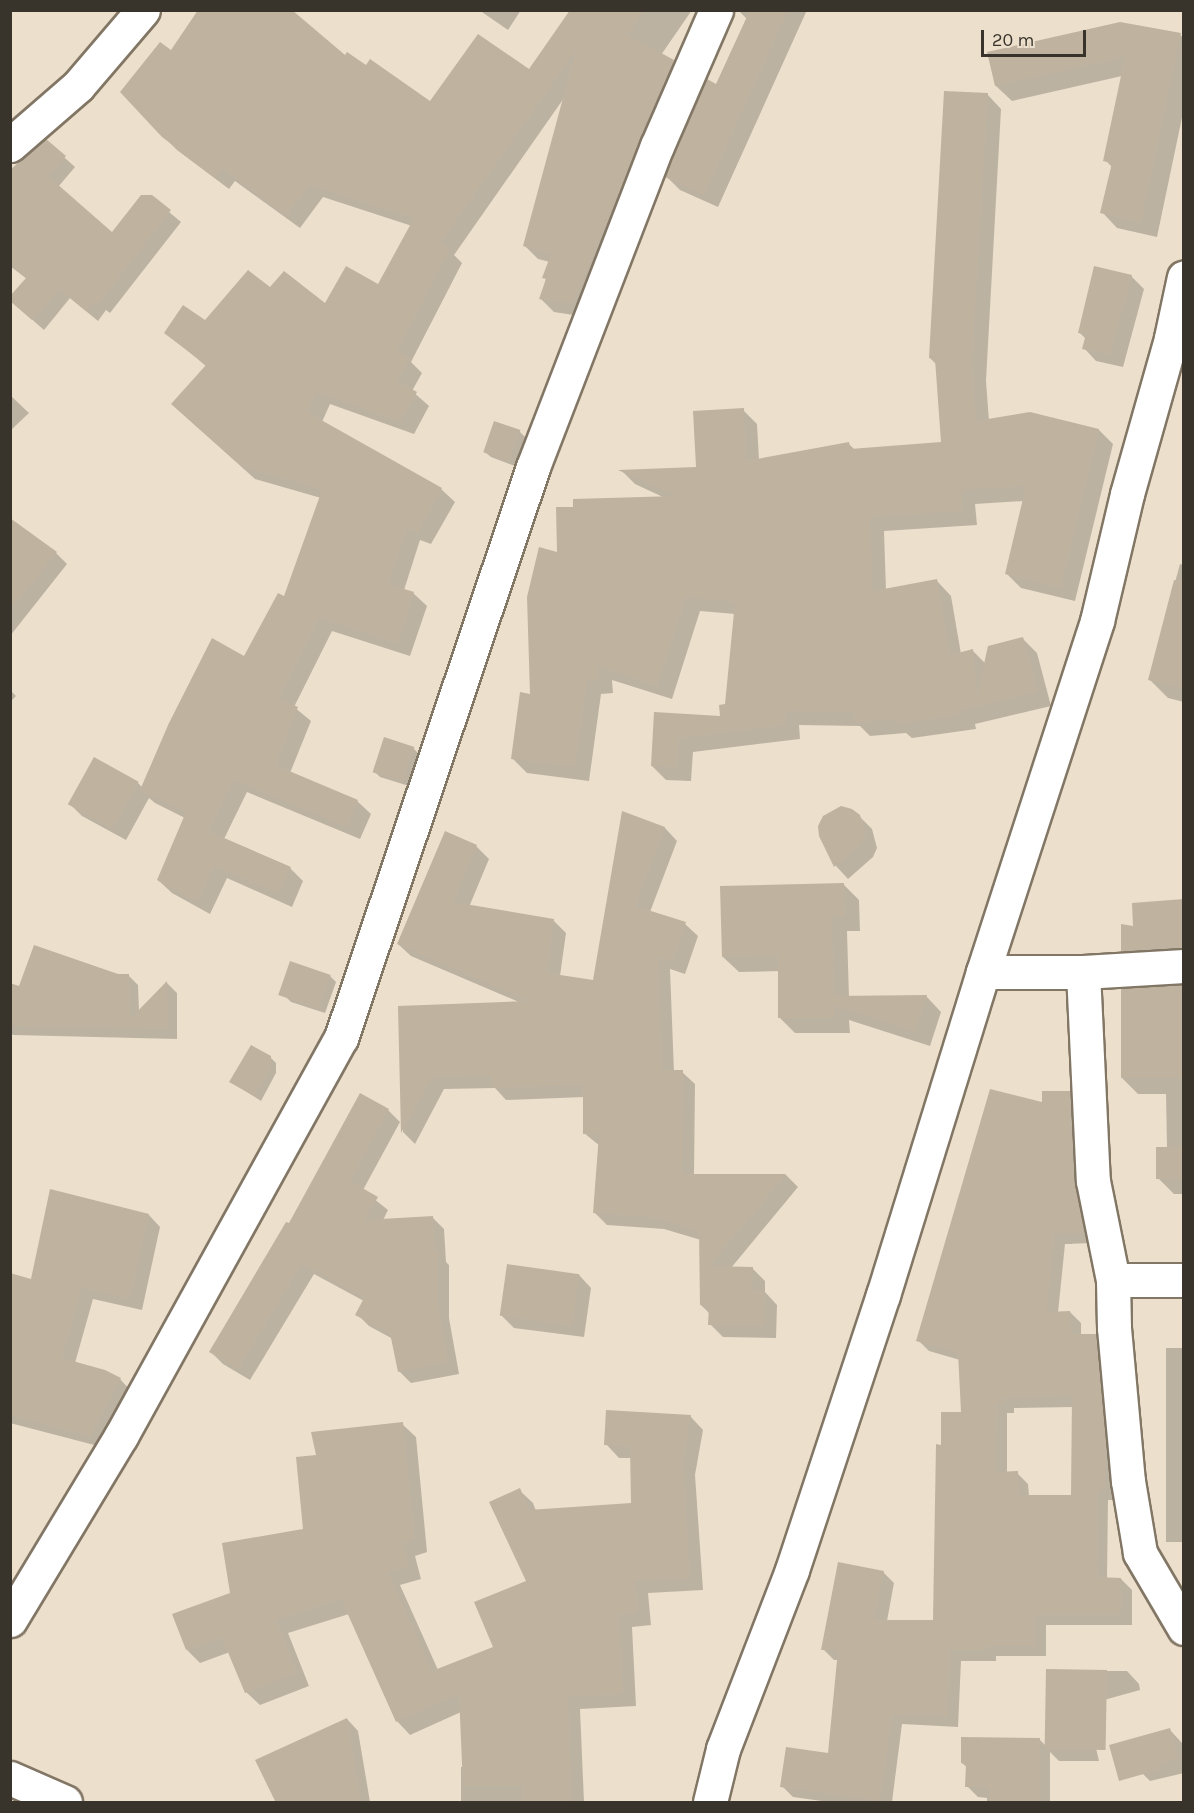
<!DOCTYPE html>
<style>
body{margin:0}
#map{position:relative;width:1194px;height:1813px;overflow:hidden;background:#ecdfcb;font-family:Karla,sans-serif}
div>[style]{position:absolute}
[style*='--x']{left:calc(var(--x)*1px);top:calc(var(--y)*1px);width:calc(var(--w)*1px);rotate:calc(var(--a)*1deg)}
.shadow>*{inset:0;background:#0003;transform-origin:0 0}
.building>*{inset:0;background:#bfb3a0;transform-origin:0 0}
.roads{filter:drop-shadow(2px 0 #827665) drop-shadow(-2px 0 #827665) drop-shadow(0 2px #827665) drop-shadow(0 -2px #827665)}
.minor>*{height:33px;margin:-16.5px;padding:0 16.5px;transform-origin:16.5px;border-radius:16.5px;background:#fff}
span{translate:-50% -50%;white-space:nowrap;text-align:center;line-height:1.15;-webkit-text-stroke:6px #ecdfcb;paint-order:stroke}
.frame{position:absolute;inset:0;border:12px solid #38332b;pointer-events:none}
.scale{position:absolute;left:981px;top:30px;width:105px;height:27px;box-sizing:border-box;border:3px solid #38332b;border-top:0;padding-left:8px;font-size:18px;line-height:21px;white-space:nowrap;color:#38332b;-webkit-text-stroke:4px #ecdfcb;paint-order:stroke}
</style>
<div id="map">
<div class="shadow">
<i style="clip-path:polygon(479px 10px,521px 10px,508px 30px)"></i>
<i style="clip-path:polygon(575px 10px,692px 10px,661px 55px,673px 62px,686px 75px,586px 317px,554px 312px,541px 299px,550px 262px,538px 259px,524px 245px,564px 98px,454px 255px,462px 263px,411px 362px,422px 373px,412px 391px,429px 406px,414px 434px,330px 404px,322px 422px,441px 489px,455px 502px,431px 544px,420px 540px,404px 590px,413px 593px,427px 606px,410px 656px,332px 631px,294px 707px,311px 721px,290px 773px,357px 801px,371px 814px,360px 839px,247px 792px,224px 839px,290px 868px,303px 881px,292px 907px,227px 878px,210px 914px,172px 893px,158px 880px,185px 818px,155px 803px,149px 798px,126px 840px,82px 816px,69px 803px,138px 783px,143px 788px,245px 658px,284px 598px,321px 498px,255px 479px,186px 417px,207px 367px,166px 332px,206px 322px,270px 289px,325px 306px,379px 286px,412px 226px,323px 197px,300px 228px,235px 181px,229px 189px,177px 150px,163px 136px,171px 52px,346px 57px,431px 103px,529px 71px)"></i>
<i style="clip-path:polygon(738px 10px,807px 10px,718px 207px,680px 190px,667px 177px,717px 86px,747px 19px)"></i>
<i style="clip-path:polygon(1180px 35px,1184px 38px,1184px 108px,1157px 237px,1117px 228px,1102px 212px,1113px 168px,1105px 160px,1122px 76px,1012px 101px,996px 86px,989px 53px)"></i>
<i style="clip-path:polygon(987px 94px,1001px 109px,986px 381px,989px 421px,1099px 430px,1113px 444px,1075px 601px,1021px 588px,1007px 574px,1024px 501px,975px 504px,977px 525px,884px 531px,886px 590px,937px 581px,951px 596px,961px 654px,973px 651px,986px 664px,1023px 639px,1037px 653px,1051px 706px,975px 724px,976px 729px,912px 738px,906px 733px,870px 736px,860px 726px,799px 725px,800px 739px,693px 752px,691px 781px,666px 780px,652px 766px,655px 713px,722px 718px,726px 706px,735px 614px,700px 611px,672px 699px,612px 680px,613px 693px,601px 694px,589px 781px,527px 773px,512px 758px,531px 695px,559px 553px,665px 498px,635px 484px,622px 471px,698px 469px,743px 410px,757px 424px,759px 460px,848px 443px,855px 450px,943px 444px,937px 365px,930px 358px)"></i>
<i style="clip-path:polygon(46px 141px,75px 167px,58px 187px,113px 235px,151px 197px,181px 222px,110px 313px,106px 310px,98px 321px,70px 298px,44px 330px,20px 309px,27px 279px,10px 266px,10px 172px)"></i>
<i style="clip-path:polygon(1131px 276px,1144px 289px,1123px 367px,1096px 361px,1084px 348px,1086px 339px,1079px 332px)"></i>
<i style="clip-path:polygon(10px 395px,29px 413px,10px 431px)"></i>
<i style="clip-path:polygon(519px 431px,525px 437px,515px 466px,491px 457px,485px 452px)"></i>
<i style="clip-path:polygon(10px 522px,56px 553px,67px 564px,10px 636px)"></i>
<i style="clip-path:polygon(1180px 564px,1184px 565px,1184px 702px,1168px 698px,1149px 679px)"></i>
<i style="clip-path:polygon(10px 690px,16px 696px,10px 702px)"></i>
<i style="clip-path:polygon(413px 748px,419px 754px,409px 786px,380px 777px,374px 771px)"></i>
<i style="clip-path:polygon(623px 813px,665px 828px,677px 841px,650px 912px,685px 924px,698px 936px,685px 974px,670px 969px,674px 1072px,682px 1072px,695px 1084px,694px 1175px,786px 1175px,798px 1187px,731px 1268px,752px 1268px,765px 1281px,765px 1292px,777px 1305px,776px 1338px,723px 1337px,710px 1324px,710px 1314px,701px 1305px,701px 1240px,664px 1229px,607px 1225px,595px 1213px,600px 1146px,584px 1133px,585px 1097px,506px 1100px,495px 1088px,444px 1089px,415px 1144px,403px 1132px,400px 1007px,519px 1002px,411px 956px,398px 944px,476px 846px,489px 859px,469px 907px,554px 921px,566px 933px,560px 976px,594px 982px)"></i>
<i style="clip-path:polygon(859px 816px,872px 829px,877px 848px,873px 857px,848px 879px,836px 866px,821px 836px)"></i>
<i style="clip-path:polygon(843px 884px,859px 900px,860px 931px,847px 931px,849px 998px,926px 996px,941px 1012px,930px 1046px,849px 1020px,850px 1033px,795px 1033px,780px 1018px,780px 971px,739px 972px,723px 957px)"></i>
<i style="clip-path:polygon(1184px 901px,1184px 960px,1135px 963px,1123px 950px)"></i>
<i style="clip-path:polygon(128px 975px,138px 985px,139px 1011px,167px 983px,177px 993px,177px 1039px,13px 1035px,10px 1032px,10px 987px)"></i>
<i style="clip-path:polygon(330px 976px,336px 982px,325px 1013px,291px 1002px,285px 996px)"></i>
<i style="clip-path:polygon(1184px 986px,1184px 1194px,1174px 1194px,1158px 1178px,1167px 1148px,1166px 1094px,1138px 1094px,1122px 1078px)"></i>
<i style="clip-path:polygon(270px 1057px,276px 1063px,276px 1073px,261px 1101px,231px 1082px)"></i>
<i style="clip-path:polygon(evenodd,1069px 1093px,1080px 1104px,1094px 1243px,1065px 1244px,1058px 1313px,1070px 1312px,1081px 1323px,1081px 1335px,1095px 1335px,1106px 1346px,1116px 1500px,1108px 1500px,1107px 1579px,1121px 1579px,1132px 1590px,1132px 1625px,1046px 1625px,1046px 1656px,996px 1656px,996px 1661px,961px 1661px,958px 1727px,902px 1724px,892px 1802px,829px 1802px,793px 1797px,782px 1786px,830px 1754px,839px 1660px,834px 1660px,823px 1649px,883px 1572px,894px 1583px,887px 1621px,934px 1621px,943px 1447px,963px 1413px,960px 1360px,929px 1351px,918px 1340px,1043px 1104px,1069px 1093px,1073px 1407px,1073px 1497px,1029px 1496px,1028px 1484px,1017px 1473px,1007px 1473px,1007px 1413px,1014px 1413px,1014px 1408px,1073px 1407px)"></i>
<i style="clip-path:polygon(388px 1110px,400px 1122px,363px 1190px,388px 1210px,383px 1220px,432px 1217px,444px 1229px,446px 1262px,449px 1265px,449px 1318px,459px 1374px,411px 1383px,399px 1371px,393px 1339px,369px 1326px,357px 1314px,364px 1301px,314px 1274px,250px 1380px,223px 1364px,211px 1352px,289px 1225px)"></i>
<i style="clip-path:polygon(149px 1215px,160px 1227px,142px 1310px,93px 1299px,75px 1363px,120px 1379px,131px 1391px,102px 1447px,10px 1423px,10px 1275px,32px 1281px)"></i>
<i style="clip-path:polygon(579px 1275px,591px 1288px,584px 1337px,514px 1328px,501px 1315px)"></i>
<i style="left:1166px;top:1348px;width:18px;height:194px"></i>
<i style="clip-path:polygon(690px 1416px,703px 1430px,695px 1475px,703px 1590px,648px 1593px,651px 1625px,632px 1627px,636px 1706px,580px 1709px,584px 1802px,461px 1802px,461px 1767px,463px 1767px,461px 1712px,410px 1735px,397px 1721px,349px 1614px,288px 1633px,309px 1686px,260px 1705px,246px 1692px,230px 1652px,200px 1663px,187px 1650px,232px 1594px,305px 1530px,318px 1456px,402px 1424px,416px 1437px,427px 1552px,415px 1556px,421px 1579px,400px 1585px,438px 1670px,495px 1648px,528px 1582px,519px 1490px,533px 1503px,536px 1511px,633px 1505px,631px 1458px,619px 1458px,606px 1444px)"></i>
<i style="clip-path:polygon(1047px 1671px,1127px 1671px,1139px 1684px,1140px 1690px,1086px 1705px,1099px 1761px,1059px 1761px,1050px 1752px,1050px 1802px,987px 1802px,987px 1798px,978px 1797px,967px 1786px,968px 1768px,962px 1763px,1039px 1739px,1047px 1747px)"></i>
<i style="clip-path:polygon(347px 1719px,358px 1731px,370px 1802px,277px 1802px)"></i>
<i style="clip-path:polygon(1170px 1730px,1182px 1743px,1184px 1773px,1150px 1781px,1138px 1769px)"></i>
</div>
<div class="building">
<i style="clip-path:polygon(198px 10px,292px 10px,345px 55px,347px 52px,366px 65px,370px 59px,430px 101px,478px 34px,529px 69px,570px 10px,645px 10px,628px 35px,674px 60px,573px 304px,539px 299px,546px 279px,542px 278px,551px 254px,523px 246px,576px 50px,440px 243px,450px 249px,397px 351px,410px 358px,397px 381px,417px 392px,400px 422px,316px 392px,307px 412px,442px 488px,418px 532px,407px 528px,388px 584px,414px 592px,397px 644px,319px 618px,278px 699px,298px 707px,275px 765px,358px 800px,347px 827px,233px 780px,208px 831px,291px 867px,279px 894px,214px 866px,197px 902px,157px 880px,186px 812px,140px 790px,169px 723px,212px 638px,244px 656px,278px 593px,284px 596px,322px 490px,241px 466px,171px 404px,206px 365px,164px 333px,183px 305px,205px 320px,248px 270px,270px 287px,284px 271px,325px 303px,346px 266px,378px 284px,414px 218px,309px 185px,286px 216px,222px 168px,215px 177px,162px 137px,120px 92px,160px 42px,171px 50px)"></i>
<i style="clip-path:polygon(750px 10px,788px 10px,704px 195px,665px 177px,707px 79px,716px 84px)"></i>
<i style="clip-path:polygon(1120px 22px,1181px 33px,1141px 223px,1100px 213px,1112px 163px,1103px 161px,1125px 57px,995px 86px,987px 52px)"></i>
<i style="clip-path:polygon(944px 91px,988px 93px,972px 365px,976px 421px,1030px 412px,1099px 429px,1061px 588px,1005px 574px,1026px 486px,961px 490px,963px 511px,870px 517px,873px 591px,937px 579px,950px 655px,973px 649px,977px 695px,988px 646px,1023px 637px,1038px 692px,962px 710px,962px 715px,896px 724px,895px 719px,855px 723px,854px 713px,785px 711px,786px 725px,679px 738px,677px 767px,651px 766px,654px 712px,720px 716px,719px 705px,725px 704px,735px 602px,686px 597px,657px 686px,598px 666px,599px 680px,587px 680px,575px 767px,511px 759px,520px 692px,530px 694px,527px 597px,539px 547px,557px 552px,556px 507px,573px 507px,573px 499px,676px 496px,618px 470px,696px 467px,693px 411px,744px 408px,746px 461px,849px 442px,850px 449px,941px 442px,935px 359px,929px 358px)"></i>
<i style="clip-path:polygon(46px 139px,66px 156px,48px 176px,112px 232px,141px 195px,152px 195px,171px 210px,98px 304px,95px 301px,86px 311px,59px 289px,32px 320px,10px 301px,10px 296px,26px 278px,10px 265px,10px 170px)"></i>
<i style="clip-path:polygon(1094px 266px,1132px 275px,1110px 355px,1082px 349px,1086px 334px,1078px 333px)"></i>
<i style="left:494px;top:421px;width:28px;height:33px;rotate:19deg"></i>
<i style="clip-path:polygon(10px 518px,57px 552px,10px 610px)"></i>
<i style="clip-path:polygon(1174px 580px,1184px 581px,1184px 689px,1148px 680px)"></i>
<i style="left:384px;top:737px;width:32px;height:37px;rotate:18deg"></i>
<i style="left:94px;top:757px;width:51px;height:54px;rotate:29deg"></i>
<i style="clip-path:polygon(841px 806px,852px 809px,860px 815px,866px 835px,861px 844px,834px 867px,819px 836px,818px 826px,823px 816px)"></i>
<i style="clip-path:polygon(622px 811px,665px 827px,635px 906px,686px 922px,672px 962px,658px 957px,662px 1070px,683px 1070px,682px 1174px,786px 1174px,709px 1266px,753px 1267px,752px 1290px,765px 1291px,764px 1326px,708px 1325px,709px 1306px,700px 1305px,699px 1231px,650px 1217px,593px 1213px,599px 1134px,583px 1134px,583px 1085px,492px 1088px,491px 1076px,432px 1077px,401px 1133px,398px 1006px,529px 1001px,397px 944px,445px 831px,477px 845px,453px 902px,554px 919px,547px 973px,593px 980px)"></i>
<i style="clip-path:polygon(844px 883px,845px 916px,832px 916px,834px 996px,927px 995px,915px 1032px,834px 1006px,835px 1018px,778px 1018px,778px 956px,722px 957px,720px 886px)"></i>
<i style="clip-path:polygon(1184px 899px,1184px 947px,1121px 951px,1121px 924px,1133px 926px,1132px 903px)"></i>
<i style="clip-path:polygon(34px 945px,118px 974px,129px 974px,130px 1019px,167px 981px,168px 1029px,10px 1026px,10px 983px,19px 986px)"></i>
<i style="left:290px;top:961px;width:43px;height:36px;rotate:19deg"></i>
<i style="left:1184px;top:985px;width:93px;height:63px;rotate:90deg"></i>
<i style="clip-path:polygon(251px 1045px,271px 1056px,271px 1067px,254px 1096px,229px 1082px)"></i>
<i style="clip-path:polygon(evenodd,990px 1089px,1042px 1102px,1042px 1091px,1070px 1091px,1072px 1160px,1084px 1233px,1054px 1233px,1047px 1312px,1070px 1311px,1072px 1334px,1096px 1334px,1106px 1441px,1105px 1490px,1098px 1490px,1097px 1577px,1121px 1578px,1121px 1615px,1036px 1615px,1035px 1646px,986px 1646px,986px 1650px,950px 1650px,947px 1716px,892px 1714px,880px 1801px,780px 1787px,786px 1747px,828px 1753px,838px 1650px,821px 1650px,838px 1562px,884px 1571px,874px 1620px,933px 1620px,936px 1444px,941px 1445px,941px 1412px,961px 1412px,958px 1353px,916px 1341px,990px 1089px,1072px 1396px,1071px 1495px,1019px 1495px,1018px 1471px,996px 1472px,997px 1403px,1004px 1403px,1003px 1398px,1072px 1396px)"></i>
<i style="clip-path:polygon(360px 1093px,389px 1109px,350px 1181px,378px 1197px,364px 1220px,433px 1216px,435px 1250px,438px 1251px,438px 1305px,448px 1362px,398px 1372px,390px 1333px,355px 1315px,364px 1298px,302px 1263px,238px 1369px,209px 1352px,286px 1222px,289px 1223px)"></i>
<i style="left:1156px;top:1147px;width:28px;height:32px"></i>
<i style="clip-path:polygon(50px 1189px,149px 1214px,130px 1299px,82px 1288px,62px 1358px,105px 1370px,121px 1378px,90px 1437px,10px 1415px,10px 1273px,31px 1279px)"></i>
<i style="left:507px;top:1264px;width:73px;height:52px;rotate:8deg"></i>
<i style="clip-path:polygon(606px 1410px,691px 1415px,683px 1461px,690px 1578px,635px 1581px,638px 1612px,619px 1614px,623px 1694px,568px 1697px,572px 1803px,521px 1803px,524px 1786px,463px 1786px,459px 1694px,396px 1722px,341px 1599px,276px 1620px,297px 1673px,245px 1693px,222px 1638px,186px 1650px,172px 1614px,230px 1593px,222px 1543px,303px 1529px,296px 1457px,316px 1455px,311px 1432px,403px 1422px,415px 1539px,403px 1543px,409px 1566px,388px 1572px,432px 1671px,493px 1647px,474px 1602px,526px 1581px,489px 1502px,520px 1488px,529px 1510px,631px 1503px,630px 1446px,604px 1445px)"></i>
<i style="left:1046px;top:1669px;width:61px;height:80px;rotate:1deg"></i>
<i style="clip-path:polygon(347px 1718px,361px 1803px,276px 1803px,255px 1760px)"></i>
<i style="clip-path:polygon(1170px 1728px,1178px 1759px,1160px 1763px,1161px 1769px,1119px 1781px,1109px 1745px)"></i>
<i style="clip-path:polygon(961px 1737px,1040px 1738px,1040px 1803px,990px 1803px,988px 1787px,965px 1787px,966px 1764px,961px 1763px)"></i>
</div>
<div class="roads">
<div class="minor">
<i style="--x:10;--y:145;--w:90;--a:-40.9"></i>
<i style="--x:78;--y:86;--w:100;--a:-49.5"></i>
<i style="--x:983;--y:972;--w:100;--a:0"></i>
<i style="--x:1083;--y:972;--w:101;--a:-3.4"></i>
<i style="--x:1083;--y:972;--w:209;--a:87.3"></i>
<i style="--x:1093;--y:1181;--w:101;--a:78.6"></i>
<i style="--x:1113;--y:1280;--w:48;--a:88.8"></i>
<i style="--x:1114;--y:1328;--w:154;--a:84.8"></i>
<i style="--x:1128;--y:1481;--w:73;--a:80.5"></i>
<i style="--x:1140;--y:1553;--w:87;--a:59.6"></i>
<i style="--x:1113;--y:1280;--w:71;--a:0"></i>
<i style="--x:10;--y:1620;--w:215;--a:-58.9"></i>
<i style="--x:121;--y:1436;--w:455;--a:-61.1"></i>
<i style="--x:341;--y:1038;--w:602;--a:-71.41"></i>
<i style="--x:533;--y:467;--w:344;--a:-68.9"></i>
<i style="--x:657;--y:146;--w:148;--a:-66.5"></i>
<i style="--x:10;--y:1778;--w:60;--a:23.6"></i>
<i style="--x:710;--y:1802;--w:55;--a:-76.2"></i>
<i style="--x:723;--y:1749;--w:192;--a:-68.9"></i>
<i style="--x:792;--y:1570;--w:290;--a:-71.7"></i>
<i style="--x:883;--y:1295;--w:338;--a:-72.8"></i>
<i style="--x:983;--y:972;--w:369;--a:-72"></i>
<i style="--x:1097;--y:621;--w:130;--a:-76.7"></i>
<i style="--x:1127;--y:494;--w:162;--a:-74.2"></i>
<i style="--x:1171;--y:338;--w:62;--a:-78"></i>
</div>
</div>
<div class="frame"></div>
<div class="scale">20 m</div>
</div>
